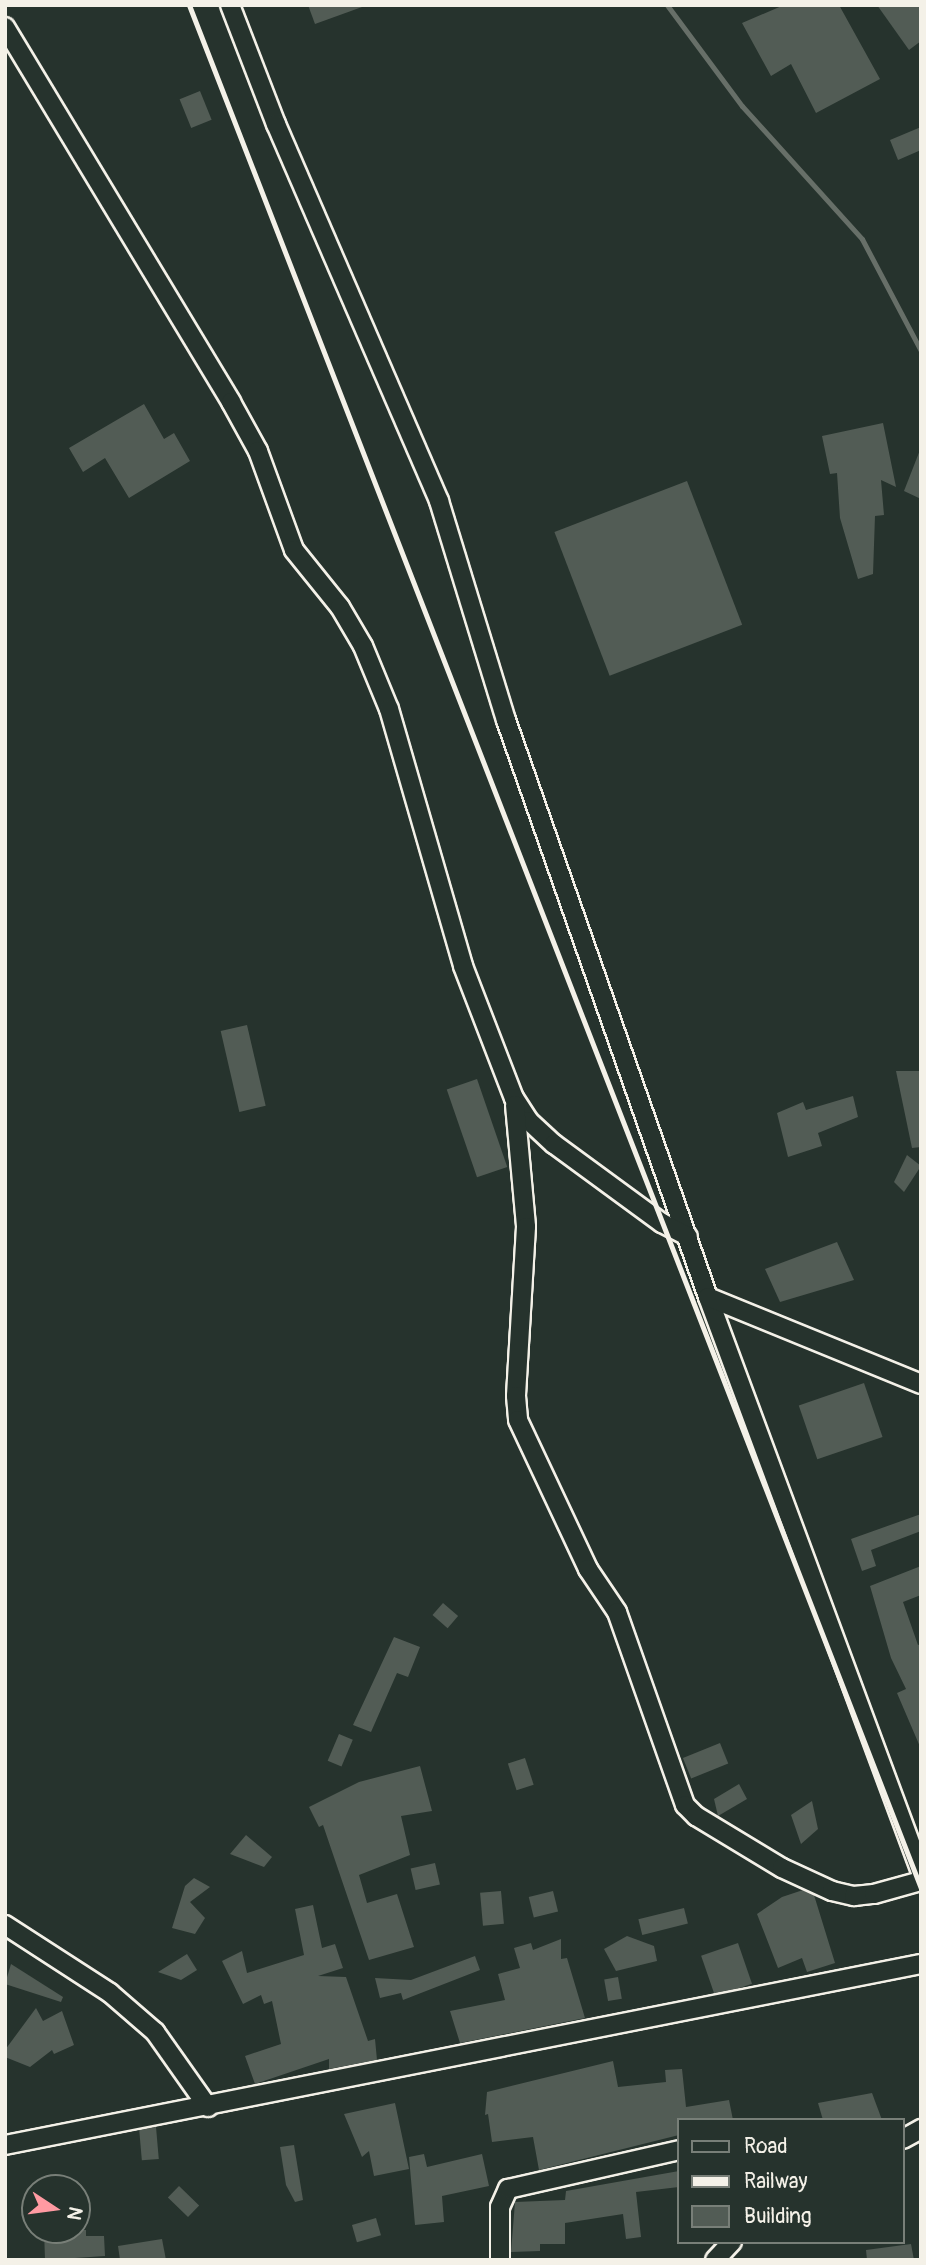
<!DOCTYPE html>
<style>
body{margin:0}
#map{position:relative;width:926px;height:2265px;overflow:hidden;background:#26332d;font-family:Pangolin,sans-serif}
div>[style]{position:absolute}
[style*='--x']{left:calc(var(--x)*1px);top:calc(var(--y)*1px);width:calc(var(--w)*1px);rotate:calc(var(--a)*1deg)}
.stream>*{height:5px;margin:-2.5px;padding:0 2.5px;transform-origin:2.5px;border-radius:2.5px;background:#676f68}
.building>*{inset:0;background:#525c55;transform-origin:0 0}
.roads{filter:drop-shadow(2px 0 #f4f1e8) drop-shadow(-2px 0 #f4f1e8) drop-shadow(0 2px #f4f1e8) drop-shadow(0 -2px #f4f1e8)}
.street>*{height:18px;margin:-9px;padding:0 9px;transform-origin:9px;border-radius:9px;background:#26332d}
.rail>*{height:5px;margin:-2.5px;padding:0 2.5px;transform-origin:2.5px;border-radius:2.5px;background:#f4f1e8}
span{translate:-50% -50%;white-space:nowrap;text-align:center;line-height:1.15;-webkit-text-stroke:7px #26332d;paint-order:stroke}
.frame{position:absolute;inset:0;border:7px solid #f4f1e8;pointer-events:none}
.legend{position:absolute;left:677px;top:2118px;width:228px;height:126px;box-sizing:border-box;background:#26332d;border:2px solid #787f78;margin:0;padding:9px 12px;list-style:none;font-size:21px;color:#f4f1e8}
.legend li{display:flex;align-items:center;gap:14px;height:35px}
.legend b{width:35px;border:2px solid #787f78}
.north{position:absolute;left:21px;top:2174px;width:70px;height:70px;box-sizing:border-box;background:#26332d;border:2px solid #787f78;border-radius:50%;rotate:103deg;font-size:19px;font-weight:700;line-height:28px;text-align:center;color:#f4f1e8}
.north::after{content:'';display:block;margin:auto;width:24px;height:32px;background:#ff9aa2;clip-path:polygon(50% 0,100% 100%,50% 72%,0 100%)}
</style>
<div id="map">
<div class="stream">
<i style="--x:667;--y:5;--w:126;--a:53.4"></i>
<i style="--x:742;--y:106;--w:179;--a:47.9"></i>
<i style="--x:862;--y:239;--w:127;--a:62.2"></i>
</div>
<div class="building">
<i style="clip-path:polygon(308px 5px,362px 5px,362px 7px,315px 24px)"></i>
<i style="clip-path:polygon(784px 5px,839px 5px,880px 79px,816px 113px,791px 64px,771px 76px,742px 23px)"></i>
<i style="clip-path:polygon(877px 5px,921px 5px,921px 41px,909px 50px)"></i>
<i style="left:200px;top:91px;width:31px;height:22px;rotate:68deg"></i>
<i style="clip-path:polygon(921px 127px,921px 150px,898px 160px,890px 140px)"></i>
<i style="clip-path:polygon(144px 404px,164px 439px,174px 433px,190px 461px,129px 498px,105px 458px,83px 472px,69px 448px)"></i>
<i style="clip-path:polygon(883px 423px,896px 487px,881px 480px,884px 515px,875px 516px,873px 574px,858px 579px,840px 518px,837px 473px,830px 474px,822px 436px)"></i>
<i style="clip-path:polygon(920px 450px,921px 450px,921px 499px,904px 491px)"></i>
<i style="left:687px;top:481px;width:154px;height:142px;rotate:69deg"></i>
<i style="left:247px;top:1025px;width:83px;height:27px;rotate:77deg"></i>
<i style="clip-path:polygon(896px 1071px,921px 1071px,921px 1147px,912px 1148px)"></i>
<i style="left:477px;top:1079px;width:93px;height:32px;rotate:71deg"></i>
<i style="clip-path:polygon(853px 1096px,858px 1117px,818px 1133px,822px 1146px,788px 1157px,777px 1113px,803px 1102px,806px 1110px)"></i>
<i style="clip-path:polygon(907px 1155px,921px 1166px,904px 1192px,894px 1182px)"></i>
<i style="clip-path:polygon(837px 1242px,854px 1280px,780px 1302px,765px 1269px)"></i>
<i style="left:864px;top:1383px;width:57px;height:69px;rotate:71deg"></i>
<i style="clip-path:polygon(921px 1514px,921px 1531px,871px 1550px,876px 1566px,862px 1571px,851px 1539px)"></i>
<i style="clip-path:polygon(921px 1566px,921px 1595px,903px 1602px,918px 1645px,921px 1644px,921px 1749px,897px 1693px,906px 1689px,891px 1658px,870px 1586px)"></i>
<i style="left:443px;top:1603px;width:20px;height:16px;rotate:41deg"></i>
<i style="clip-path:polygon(394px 1637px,420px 1647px,408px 1677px,397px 1673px,371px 1732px,353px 1725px)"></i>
<i style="left:339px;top:1734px;width:15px;height:29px;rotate:23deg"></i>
<i style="left:720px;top:1743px;width:22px;height:40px;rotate:68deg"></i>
<i style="left:525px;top:1758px;width:28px;height:18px;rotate:72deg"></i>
<i style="clip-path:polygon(420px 1766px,432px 1811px,401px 1816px,410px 1855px,359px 1875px,367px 1903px,397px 1894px,414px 1947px,369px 1960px,323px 1825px,319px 1827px,309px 1807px,359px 1782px)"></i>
<i style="clip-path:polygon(739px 1784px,747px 1799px,718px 1816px,714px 1799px)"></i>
<i style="clip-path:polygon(812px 1801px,818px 1829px,801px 1844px,791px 1815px)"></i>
<i style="clip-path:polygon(246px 1835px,272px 1857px,264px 1867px,230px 1854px)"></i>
<i style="left:435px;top:1863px;width:22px;height:25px;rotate:77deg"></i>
<i style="clip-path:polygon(194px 1878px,210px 1887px,190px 1902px,205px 1918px,195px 1934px,172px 1928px,185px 1886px)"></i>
<i style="clip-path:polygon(803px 1890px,814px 1895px,835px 1963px,807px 1972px,802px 1958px,778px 1968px,757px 1914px,782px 1897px)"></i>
<i style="left:501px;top:1891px;width:33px;height:21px;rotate:85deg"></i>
<i style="left:553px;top:1891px;width:21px;height:25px;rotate:76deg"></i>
<i style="clip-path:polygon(313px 1905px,322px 1948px,335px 1944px,343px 1968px,318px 1976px,346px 1977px,368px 2041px,375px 2039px,377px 2060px,329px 2069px,329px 2059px,255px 2084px,245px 2056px,281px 2044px,272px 2001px,264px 2004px,261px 1995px,243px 2004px,222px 1961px,242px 1951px,247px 1973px,304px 1955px,295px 1909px)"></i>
<i style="left:684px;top:1908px;width:16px;height:47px;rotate:76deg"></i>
<i style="clip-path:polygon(627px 1936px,654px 1946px,657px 1961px,616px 1971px,604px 1949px)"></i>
<i style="clip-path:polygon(561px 1939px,561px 1959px,567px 1958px,585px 2018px,460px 2043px,450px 2011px,505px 2000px,498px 1974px,520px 1968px,514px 1948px,531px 1943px,533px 1950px)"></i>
<i style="left:738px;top:1943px;width:43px;height:39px;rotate:71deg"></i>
<i style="clip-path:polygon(187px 1954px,197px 1970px,181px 1980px,158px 1972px)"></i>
<i style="clip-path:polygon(475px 1956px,480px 1970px,403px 2000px,401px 1993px,380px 1998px,375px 1978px,411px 1980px)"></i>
<i style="clip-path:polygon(11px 1964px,63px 1997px,61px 2002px,5px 1984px)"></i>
<i style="left:618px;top:1977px;width:22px;height:14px;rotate:80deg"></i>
<i style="clip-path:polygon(36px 2008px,43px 2021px,62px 2011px,74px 2045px,54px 2054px,52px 2050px,30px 2067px,5px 2057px,5px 2050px)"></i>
<i style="clip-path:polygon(613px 2061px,618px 2087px,666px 2082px,665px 2070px,682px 2069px,686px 2107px,729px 2100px,733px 2120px,679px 2120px,679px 2135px,539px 2170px,533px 2137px,492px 2142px,488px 2114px,485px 2115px,487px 2092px)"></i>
<i style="clip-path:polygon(872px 2093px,882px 2120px,823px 2120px,818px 2103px)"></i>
<i style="clip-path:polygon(395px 2103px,409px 2169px,374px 2176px,369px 2151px,362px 2157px,344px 2114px)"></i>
<i style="left:156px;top:2127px;width:32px;height:17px;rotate:85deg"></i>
<i style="clip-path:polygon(294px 2145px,303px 2200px,295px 2202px,286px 2185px,280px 2147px)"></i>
<i style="clip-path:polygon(424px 2154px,427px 2167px,482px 2154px,489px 2186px,442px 2196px,444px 2222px,415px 2225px,409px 2157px)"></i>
<i style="clip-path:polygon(679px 2171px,679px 2187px,636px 2192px,641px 2237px,626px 2239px,623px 2214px,565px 2223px,565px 2244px,540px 2244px,540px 2251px,511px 2252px,515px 2202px,565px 2200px,566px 2191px)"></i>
<i style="left:179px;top:2186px;width:28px;height:16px;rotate:44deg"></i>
<i style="left:376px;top:2218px;width:18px;height:25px;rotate:74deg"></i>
<i style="clip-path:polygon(44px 2230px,86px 2230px,86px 2236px,104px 2236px,105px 2256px,45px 2260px)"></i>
<i style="clip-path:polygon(162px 2239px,166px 2260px,120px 2260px,118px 2246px)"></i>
<i style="clip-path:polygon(911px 2244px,914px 2260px,867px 2260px,866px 2250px)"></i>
</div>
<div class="roads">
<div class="street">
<i style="--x:230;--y:5;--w:128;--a:68.9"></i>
<i style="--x:276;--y:124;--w:411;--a:66.6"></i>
<i style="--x:439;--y:501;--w:229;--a:73"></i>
<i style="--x:506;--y:720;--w:611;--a:70.71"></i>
<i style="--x:708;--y:1297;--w:613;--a:69.67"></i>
<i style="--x:5;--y:27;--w:438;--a:58.9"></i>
<i style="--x:231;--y:402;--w:56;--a:61.1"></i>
<i style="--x:258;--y:451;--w:105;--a:70"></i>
<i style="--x:294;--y:550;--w:73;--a:51.1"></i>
<i style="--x:340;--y:607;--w:45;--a:59.5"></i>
<i style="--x:363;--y:646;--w:68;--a:67.6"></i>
<i style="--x:389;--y:709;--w:267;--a:73.9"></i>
<i style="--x:463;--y:966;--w:142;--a:68.9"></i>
<i style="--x:514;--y:1098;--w:27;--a:57"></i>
<i style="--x:529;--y:1121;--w:34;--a:43"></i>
<i style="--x:554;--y:1144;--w:134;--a:36.2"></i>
<i style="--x:662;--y:1223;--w:29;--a:27"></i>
<i style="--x:515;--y:1105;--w:122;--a:84.8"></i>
<i style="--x:526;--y:1227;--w:169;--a:93.4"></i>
<i style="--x:516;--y:1396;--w:24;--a:85"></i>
<i style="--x:518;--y:1420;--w:165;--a:64.8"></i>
<i style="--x:588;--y:1569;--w:52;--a:56"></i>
<i style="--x:617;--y:1612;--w:205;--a:70.6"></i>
<i style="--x:685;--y:1805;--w:16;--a:45"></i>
<i style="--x:696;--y:1816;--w:100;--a:31.2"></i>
<i style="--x:782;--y:1868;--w:55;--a:24.7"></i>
<i style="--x:832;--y:1891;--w:23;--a:13"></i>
<i style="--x:854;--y:1896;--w:20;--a:-6"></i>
<i style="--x:874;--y:1894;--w:49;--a:-15.5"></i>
<i style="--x:708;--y:1297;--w:230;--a:22.2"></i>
<i style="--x:5;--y:1925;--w:125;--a:32.9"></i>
<i style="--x:110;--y:1993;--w:60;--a:40.9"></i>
<i style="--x:155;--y:2032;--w:92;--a:54.8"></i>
<i style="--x:903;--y:2139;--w:21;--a:-29"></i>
<i style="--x:5;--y:2145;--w:934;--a:-11.18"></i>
<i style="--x:500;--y:2260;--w:53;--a:-90"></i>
<i style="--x:500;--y:2207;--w:20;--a:-66"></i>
<i style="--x:508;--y:2189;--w:175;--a:-12.8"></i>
<i style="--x:715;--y:2260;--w:25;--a:-47"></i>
</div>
</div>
<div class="rail">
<i style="--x:189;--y:5;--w:2020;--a:68.76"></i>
</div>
<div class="frame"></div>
<ul class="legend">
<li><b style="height:9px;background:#26332d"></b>Road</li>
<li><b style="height:9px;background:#f4f1e8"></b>Railway</li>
<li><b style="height:19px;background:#525c55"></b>Building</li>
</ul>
<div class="north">N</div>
</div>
